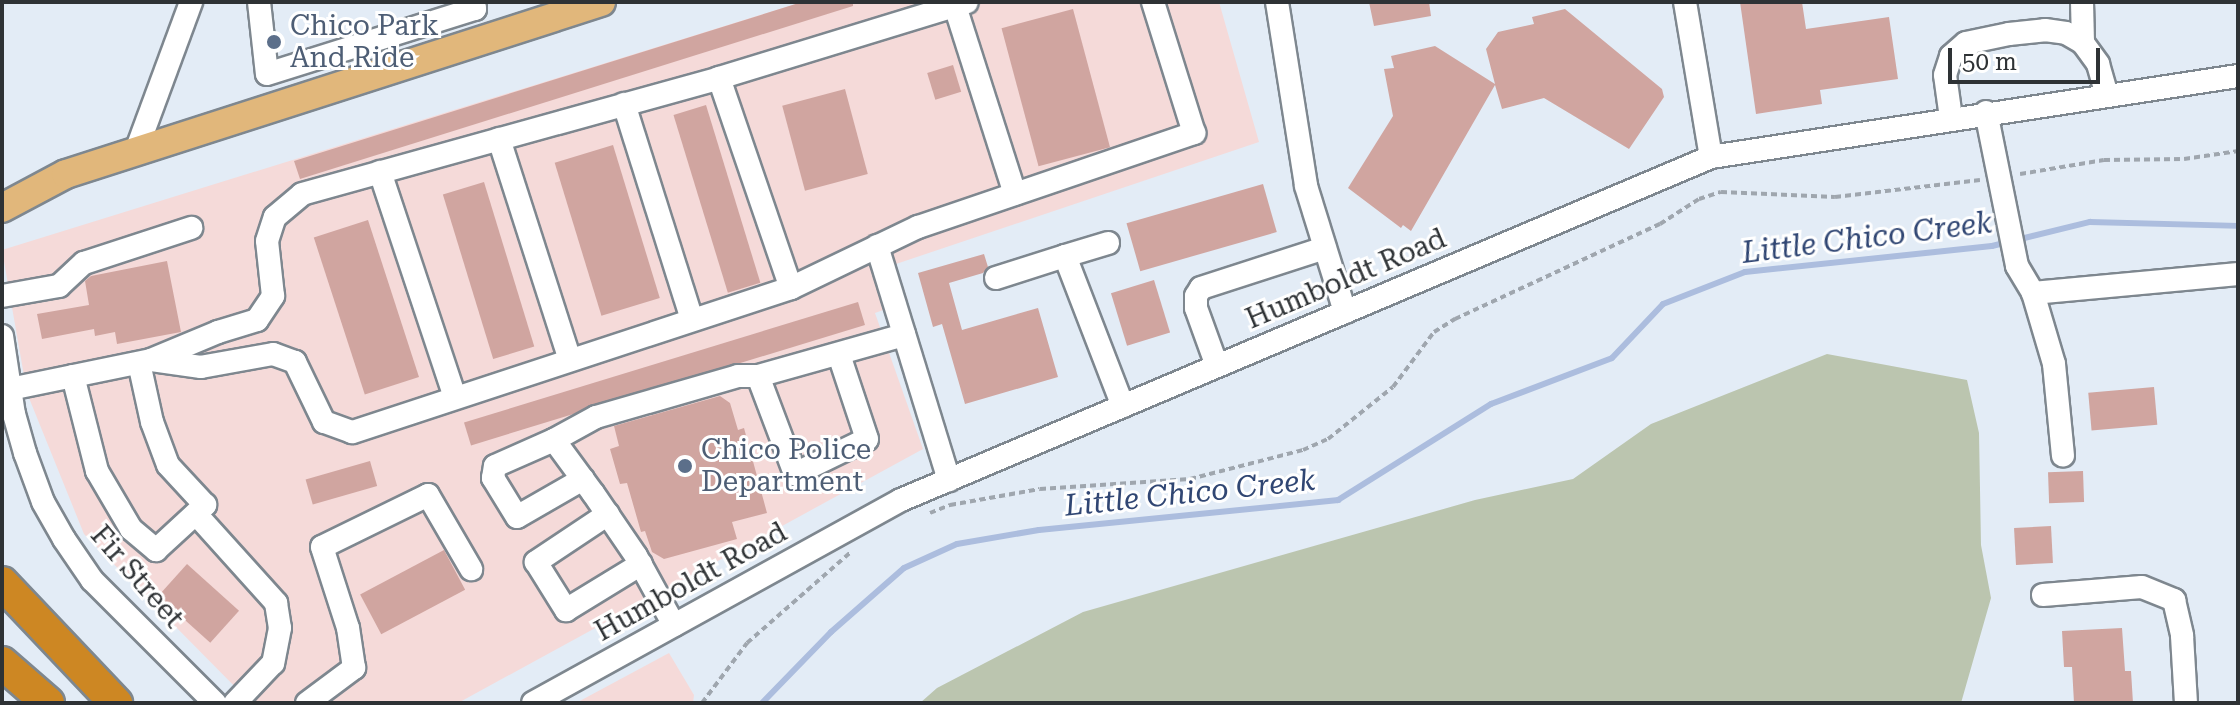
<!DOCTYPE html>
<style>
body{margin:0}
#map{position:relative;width:2240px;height:705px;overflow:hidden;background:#e3ecf6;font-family:"Roboto Serif",serif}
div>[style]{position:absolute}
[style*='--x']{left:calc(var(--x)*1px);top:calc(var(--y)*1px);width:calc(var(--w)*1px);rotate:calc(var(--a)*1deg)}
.commercial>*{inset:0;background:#f5dad9}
.green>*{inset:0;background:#bbc5af}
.stream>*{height:6px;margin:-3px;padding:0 3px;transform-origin:3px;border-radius:3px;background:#acbdde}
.building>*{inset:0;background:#d0a5a0;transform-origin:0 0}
.path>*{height:4px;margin-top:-2px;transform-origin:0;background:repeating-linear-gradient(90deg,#9fa6ae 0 6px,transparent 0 10px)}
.roads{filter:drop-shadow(2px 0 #7e878f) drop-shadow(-2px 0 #7e878f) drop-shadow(0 2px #7e878f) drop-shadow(0 -2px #7e878f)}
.minor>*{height:22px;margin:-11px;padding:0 11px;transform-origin:11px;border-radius:11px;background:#fff}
.major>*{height:28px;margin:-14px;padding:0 14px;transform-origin:14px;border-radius:14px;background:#e1b77b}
.highway>*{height:32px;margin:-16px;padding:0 16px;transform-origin:16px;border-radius:16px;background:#cd8723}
.dots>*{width:22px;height:22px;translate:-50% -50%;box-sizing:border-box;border:4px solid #fff;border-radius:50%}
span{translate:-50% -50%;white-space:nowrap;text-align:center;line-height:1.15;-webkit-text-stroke:6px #fff;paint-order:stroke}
.service-label{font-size:28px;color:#4e5e75}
.left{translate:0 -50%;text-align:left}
.street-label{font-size:28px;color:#2e3235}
.water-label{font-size:30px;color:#304673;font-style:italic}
.frame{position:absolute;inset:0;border:4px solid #2e3235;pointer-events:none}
.scale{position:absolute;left:1948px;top:48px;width:152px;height:36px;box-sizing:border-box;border:4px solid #2e3235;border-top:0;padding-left:10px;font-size:24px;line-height:28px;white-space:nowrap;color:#2e3235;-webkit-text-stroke:6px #fff;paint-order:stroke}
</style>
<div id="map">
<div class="commercial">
<i style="clip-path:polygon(802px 2px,1219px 2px,1259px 142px,896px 264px,908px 301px,875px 313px,923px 449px,458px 703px,251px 703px,84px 534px,27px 393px,2px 250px)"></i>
<i style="clip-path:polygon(669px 653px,694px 695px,693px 703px,576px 703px)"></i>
</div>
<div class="green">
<i style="clip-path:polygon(1827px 354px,1967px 380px,1979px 433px,1981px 545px,1991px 598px,1961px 703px,920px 703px,937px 688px,1083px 612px,1475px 500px,1573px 479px,1651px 424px)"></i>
</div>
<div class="stream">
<i style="--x:762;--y:703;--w:99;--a:-45.8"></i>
<i style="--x:831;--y:632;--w:97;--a:-41.2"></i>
<i style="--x:904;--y:568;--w:58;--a:-24.4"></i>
<i style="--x:957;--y:544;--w:83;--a:-9.7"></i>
<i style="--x:1039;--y:530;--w:301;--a:-5.7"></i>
<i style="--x:1338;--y:500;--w:181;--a:-32.1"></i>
<i style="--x:1491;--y:404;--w:129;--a:-20.8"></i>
<i style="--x:1612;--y:358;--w:74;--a:-46.6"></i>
<i style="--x:1663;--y:304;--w:88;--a:-21.3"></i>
<i style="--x:1745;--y:272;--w:248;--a:-6"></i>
<i style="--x:1992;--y:246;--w:101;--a:-13.8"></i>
<i style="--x:2090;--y:222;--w:148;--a:1.5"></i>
</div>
<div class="building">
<i style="clip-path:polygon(802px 2px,853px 2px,853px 6px,300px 179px,294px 161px)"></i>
<i style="clip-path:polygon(1369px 2px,1429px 2px,1431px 16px,1374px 26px)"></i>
<i style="clip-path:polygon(1740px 2px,1802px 2px,1806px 29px,1889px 17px,1898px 79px,1820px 90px,1822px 104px,1756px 114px)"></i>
<i style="left:1073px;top:9px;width:143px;height:74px;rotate:75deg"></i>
<i style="clip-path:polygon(1565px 9px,1662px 89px,1664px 97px,1629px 149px,1544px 98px,1502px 109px,1495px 85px,1411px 231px,1403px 225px,1401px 228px,1348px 188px,1393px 116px,1384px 69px,1394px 68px,1391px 56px,1435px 46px,1495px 84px,1486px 49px,1498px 32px,1534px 24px,1532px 17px)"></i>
<i style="left:953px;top:65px;width:28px;height:27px;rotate:73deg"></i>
<i style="left:845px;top:89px;width:88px;height:65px;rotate:75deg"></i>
<i style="left:706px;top:105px;width:186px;height:34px;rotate:73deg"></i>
<i style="left:613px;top:145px;width:160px;height:61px;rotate:73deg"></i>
<i style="left:484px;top:182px;width:172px;height:43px;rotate:73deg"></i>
<i style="left:1263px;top:184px;width:50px;height:142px;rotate:74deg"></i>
<i style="left:368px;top:220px;width:165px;height:57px;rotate:72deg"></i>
<i style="clip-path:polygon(984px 254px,988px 267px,983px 273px,949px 283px,962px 330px,1038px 308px,1058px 377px,965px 404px,942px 324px,933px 327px,918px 273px)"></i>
<i style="clip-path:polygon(167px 261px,181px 332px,117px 344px,115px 332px,95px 336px,94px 329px,42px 339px,37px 314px,89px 305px,85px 281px,91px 276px)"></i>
<i style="left:1154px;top:280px;width:55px;height:45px;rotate:73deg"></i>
<i style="left:858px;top:302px;width:24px;height:412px;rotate:73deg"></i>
<i style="left:2154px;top:387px;width:38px;height:66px;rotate:85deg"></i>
<i style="clip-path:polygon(720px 396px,730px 403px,738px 430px,744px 428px,767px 513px,732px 522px,737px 539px,664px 559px,652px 552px,645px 531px,641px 532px,627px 483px,620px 484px,610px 449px,619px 446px,614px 426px)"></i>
<i style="left:370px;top:461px;width:26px;height:67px;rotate:74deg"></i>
<i style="left:2083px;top:471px;width:31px;height:35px;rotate:88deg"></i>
<i style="left:2051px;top:526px;width:37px;height:37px;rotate:87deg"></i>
<i style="left:444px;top:550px;width:45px;height:95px;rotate:62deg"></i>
<i style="left:187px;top:564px;width:70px;height:43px;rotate:42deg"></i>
<i style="clip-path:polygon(2122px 628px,2125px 671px,2131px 671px,2133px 703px,2074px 703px,2072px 667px,2064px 667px,2062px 631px)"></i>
</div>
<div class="path">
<i style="--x:2020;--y:174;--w:85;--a:-9.5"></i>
<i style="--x:2104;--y:160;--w:80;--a:-0.7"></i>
<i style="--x:2184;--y:159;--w:55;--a:-8.4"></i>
<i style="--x:930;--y:513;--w:22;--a:-22"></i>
<i style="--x:950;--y:505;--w:91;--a:-10.1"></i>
<i style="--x:1040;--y:489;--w:150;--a:-3.8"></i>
<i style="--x:1190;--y:479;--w:117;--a:-14.4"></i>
<i style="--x:1303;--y:450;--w:27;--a:-24"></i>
<i style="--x:1328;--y:439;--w:83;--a:-38.7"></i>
<i style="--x:1393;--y:387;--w:69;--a:-53.3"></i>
<i style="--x:1434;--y:332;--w:25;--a:-32"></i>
<i style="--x:1455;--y:319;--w:226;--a:-24.9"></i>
<i style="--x:1660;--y:224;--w:46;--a:-32.7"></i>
<i style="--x:1699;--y:199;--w:23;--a:-18"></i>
<i style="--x:1721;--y:192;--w:114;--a:2.5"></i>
<i style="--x:1835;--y:197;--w:146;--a:-6.7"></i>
<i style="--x:702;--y:703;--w:75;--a:-53.1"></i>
<i style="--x:747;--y:643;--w:138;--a:-41.2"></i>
</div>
<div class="roads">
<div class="minor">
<i style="--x:259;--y:2;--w:72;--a:83.7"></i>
<i style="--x:267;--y:74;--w:218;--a:-17.4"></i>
<i style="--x:475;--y:9;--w:7;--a:-98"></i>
<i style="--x:1277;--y:2;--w:186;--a:81"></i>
<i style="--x:1306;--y:186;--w:132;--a:72.8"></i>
<i style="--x:1685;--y:2;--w:157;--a:80.5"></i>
<i style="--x:2082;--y:2;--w:41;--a:88.6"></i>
<i style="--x:955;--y:6;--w:197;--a:72.3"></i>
<i style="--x:719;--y:78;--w:259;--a:-17"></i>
<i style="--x:624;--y:104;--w:226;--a:72.5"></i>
<i style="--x:1986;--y:112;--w:157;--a:78.6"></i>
<i style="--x:2017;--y:266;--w:31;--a:59"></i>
<i style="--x:2033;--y:293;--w:206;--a:-5.3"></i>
<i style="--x:1951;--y:118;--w:43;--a:-97.9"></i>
<i style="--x:1945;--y:75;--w:20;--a:-72"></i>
<i style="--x:1951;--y:56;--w:20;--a:-41"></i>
<i style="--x:1966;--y:43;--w:44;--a:-11.8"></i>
<i style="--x:2009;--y:34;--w:36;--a:-6"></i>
<i style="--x:2045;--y:30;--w:21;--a:8"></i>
<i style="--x:2066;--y:33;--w:20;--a:30"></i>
<i style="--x:2083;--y:43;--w:26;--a:54"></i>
<i style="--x:2098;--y:64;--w:32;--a:74"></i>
<i style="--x:499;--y:139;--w:232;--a:72.2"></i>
<i style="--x:136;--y:151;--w:159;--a:-69.7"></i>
<i style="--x:380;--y:172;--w:237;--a:71.6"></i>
<i style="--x:877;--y:246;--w:245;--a:72.9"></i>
<i style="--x:1065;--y:256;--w:45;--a:-16.8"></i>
<i style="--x:996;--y:278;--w:72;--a:-17.7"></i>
<i style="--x:1065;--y:256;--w:161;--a:68.9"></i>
<i style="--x:791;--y:288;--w:141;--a:-25.7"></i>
<i style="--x:918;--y:227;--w:292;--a:-18.8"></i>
<i style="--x:1194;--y:133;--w:137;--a:-107.4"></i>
<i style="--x:2033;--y:293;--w:74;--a:73.5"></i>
<i style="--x:2054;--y:364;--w:92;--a:84.4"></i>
<i style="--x:2;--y:296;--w:58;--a:-10"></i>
<i style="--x:59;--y:286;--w:34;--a:-43"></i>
<i style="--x:84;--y:263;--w:113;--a:-18.1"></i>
<i style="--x:2;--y:336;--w:79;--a:81.3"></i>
<i style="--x:14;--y:414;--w:41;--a:74.2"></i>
<i style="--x:25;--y:453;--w:52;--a:69.8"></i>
<i style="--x:43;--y:502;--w:43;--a:60.4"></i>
<i style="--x:64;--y:539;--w:50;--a:55.7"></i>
<i style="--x:92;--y:580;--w:174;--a:45"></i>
<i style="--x:1217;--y:366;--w:62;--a:-109.9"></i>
<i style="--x:1196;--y:308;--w:12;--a:-90"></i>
<i style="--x:1196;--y:296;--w:9;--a:-58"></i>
<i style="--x:1201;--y:288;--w:130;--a:-17.9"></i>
<i style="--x:73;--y:376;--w:98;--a:75.8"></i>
<i style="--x:97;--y:471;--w:67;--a:59.6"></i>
<i style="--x:131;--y:529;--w:33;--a:40"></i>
<i style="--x:156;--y:550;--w:67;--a:-42.6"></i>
<i style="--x:205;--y:505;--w:54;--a:-132.8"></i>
<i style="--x:168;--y:465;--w:46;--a:-110.4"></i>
<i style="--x:152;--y:422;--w:60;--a:-102.4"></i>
<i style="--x:758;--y:376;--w:152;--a:-15.7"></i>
<i style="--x:10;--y:389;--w:144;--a:-11.6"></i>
<i style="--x:151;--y:360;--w:73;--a:-22.7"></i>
<i style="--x:218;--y:332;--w:41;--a:-17.1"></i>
<i style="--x:257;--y:320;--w:29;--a:-56"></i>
<i style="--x:273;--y:296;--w:55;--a:-96.2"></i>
<i style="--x:267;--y:241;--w:25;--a:-72"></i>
<i style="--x:275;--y:217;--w:35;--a:-40"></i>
<i style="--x:302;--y:194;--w:433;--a:-15.5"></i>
<i style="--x:719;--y:78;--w:222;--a:71.1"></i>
<i style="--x:791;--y:288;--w:462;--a:161.8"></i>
<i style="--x:352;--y:432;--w:30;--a:-160"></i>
<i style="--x:324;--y:422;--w:67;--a:-115.8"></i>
<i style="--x:295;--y:362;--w:23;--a:-160"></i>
<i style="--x:273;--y:354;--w:73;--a:169.8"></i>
<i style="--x:201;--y:367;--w:50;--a:-172"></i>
<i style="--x:554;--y:440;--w:48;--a:-28.7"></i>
<i style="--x:596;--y:417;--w:148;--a:-16.1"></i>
<i style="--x:738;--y:376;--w:20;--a:0"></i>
<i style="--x:758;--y:376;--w:105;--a:69.3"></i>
<i style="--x:795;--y:474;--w:80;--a:-25.9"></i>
<i style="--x:867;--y:439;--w:89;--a:-108.4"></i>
<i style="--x:583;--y:479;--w:76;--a:150.1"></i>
<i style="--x:517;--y:517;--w:46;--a:-121.6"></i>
<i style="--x:493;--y:478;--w:12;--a:-81"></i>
<i style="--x:495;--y:466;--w:64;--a:-23.8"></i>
<i style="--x:554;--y:440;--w:66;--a:53.7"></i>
<i style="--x:593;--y:493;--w:76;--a:55.7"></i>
<i style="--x:636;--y:556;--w:79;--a:61.2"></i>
<i style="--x:196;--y:514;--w:120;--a:48"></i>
<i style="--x:276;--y:603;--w:25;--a:81"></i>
<i style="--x:280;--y:628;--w:36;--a:101"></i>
<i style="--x:273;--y:663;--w:55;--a:133.5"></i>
<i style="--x:608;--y:514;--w:87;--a:146.3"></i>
<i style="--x:536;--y:562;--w:57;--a:58"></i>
<i style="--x:566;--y:610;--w:88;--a:-31.5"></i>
<i style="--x:2043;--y:595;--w:99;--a:-4.6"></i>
<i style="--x:2142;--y:587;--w:35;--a:22"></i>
<i style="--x:2174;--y:600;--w:37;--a:77"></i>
<i style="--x:2182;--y:636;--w:67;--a:86.6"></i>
<i style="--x:307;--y:703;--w:59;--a:-36.7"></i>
<i style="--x:354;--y:668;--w:40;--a:-98.5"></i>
<i style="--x:348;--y:628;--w:85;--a:-107.8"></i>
<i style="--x:322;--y:547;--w:118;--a:-26.1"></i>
<i style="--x:428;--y:495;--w:86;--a:59.8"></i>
<i style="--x:533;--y:703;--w:420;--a:-28.9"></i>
<i style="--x:901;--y:500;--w:880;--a:-22.95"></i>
<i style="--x:1711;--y:157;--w:533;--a:-8.74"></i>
</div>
<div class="major">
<i style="--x:2;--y:208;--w:72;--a:-28"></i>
<i style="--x:66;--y:174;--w:562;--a:-17.82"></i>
</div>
<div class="highway">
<i style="--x:2;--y:583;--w:166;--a:46.5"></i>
<i style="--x:2;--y:663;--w:61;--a:41"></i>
</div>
</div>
<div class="dots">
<i style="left:274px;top:42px;background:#5c6f8a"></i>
<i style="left:685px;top:466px;background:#5c6f8a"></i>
</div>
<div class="service-label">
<span class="left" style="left:290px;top:42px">Chico Park<br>And Ride</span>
<span class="left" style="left:701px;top:466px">Chico Police<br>Department</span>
</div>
<div class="street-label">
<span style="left:1346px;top:279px;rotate:-23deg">Humboldt Road</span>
<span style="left:137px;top:577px;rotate:49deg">Fir Street</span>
<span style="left:691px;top:582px;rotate:-29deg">Humboldt Road</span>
</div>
<div class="water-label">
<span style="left:1867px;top:238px;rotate:-7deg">Little Chico Creek</span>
<span style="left:1190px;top:493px;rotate:-6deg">Little Chico Creek</span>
</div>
<div class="frame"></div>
<div class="scale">50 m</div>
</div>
